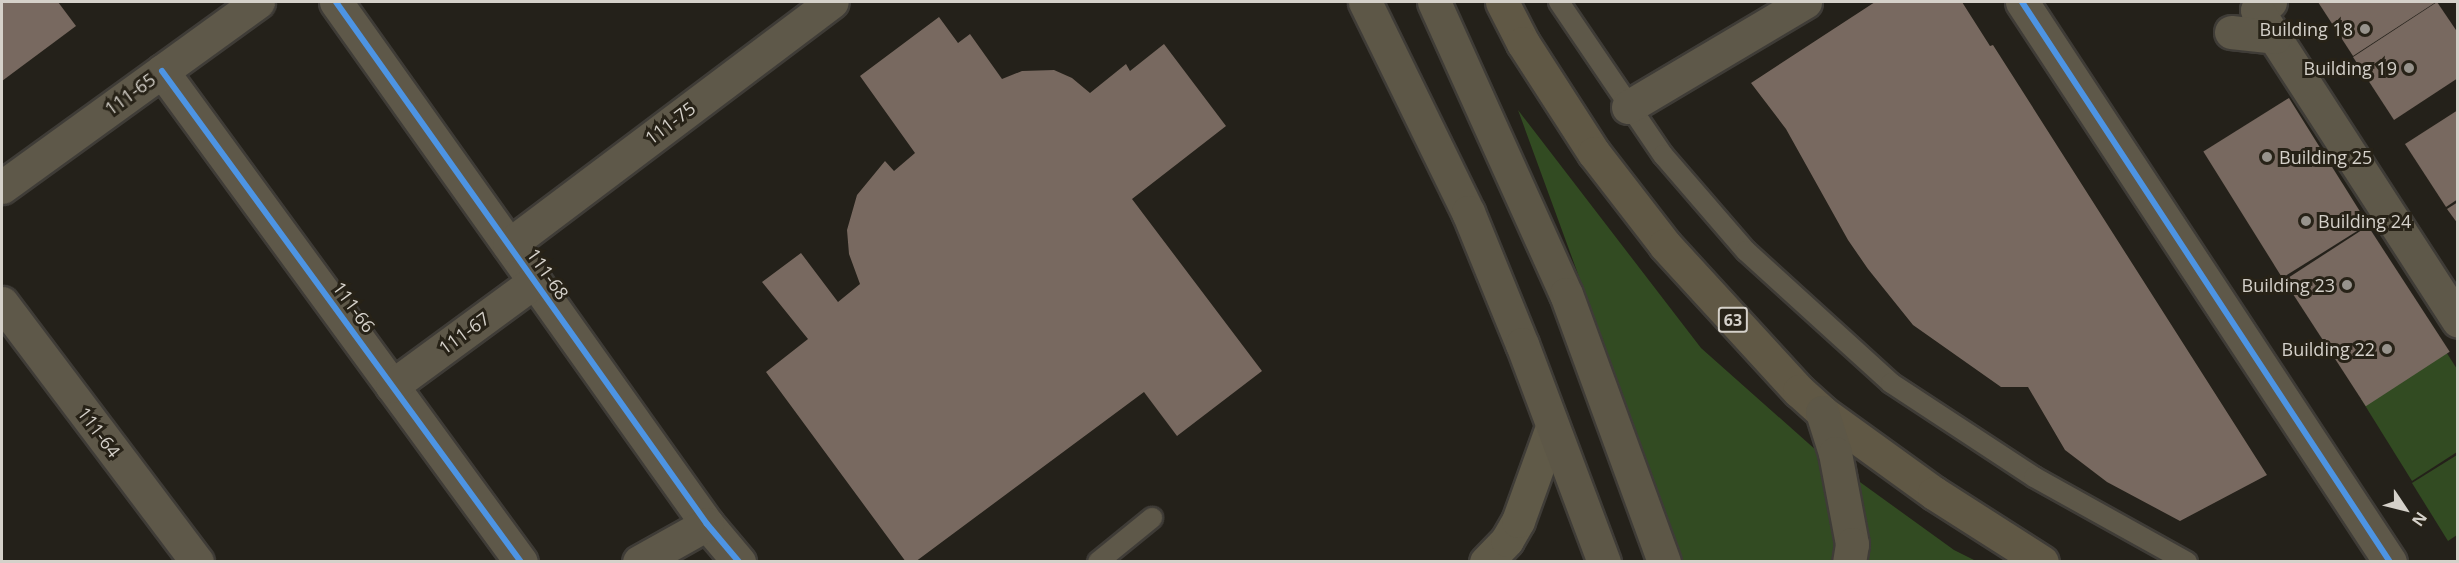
<!DOCTYPE html>
<style>
body{margin:0}
#map{position:relative;width:2459px;height:563px;overflow:hidden;background:#24211a;font-family:"Open Sans",sans-serif}
div>[style]{position:absolute}
[style*='--x']{left:calc(var(--x)*1px);top:calc(var(--y)*1px);width:calc(var(--w)*1px);rotate:calc(var(--a)*1deg)}
.green>*{inset:0;background:#324b22}
.building>*{inset:0;background:#786960;transform-origin:0 0}
.roads{filter:drop-shadow(2px 0 #3f3c37) drop-shadow(-2px 0 #3f3c37) drop-shadow(0 2px #3f3c37) drop-shadow(0 -2px #3f3c37)}
.lane>*{height:20px;margin:-10px;padding:0 10px;transform-origin:10px;border-radius:10px;background:#5e5849}
.street>*{height:33px;margin:-16.5px;padding:0 16.5px;transform-origin:16.5px;border-radius:16.5px;background:#5e5849}
.secondary>*{height:33px;margin:-16.5px;padding:0 16.5px;transform-origin:16.5px;border-radius:16.5px;background:#605a48}
.primary>*{height:33px;margin:-16.5px;padding:0 16.5px;transform-origin:16.5px;border-radius:16.5px;background:#605845}
.highway>*{height:33px;margin:-16.5px;padding:0 16.5px;transform-origin:16.5px;border-radius:16.5px;background:#5d5747}
.cycleway>*{height:6px;margin:-3px;padding:0 3px;transform-origin:3px;border-radius:3px;background:#4d94e3}
.dots>*{width:16px;height:16px;translate:-50% -50%;box-sizing:border-box;border:3px solid #272217;border-radius:50%}
span{translate:-50% -50%;white-space:nowrap;text-align:center;line-height:1.15;-webkit-text-stroke:6px #272217;paint-order:stroke}
.shield-label span{padding:2px 4px;background:#272217;border:2px solid;border-radius:4px;-webkit-text-stroke-width:0}
.shield-label{font-size:16px;color:#d5d1ca;font-weight:700}
.poi-label{font-size:18px;color:#d5d1ca}
.right{translate:-100% -50%;text-align:right}
.left{translate:0 -50%;text-align:left}
.street-label{font-size:18px;color:#d5d1ca}
.frame{position:absolute;inset:0;border:3px solid #d5d1ca;pointer-events:none}
.north{position:absolute;left:2375px;top:479px;width:60px;height:60px;-webkit-text-stroke:4px #272217;paint-order:stroke;rotate:125deg;font-size:16px;font-weight:700;line-height:24px;text-align:center;color:#d5d1ca}
.north::after{content:'';display:block;margin:auto;width:21px;height:27px;background:#d5d1ca;clip-path:polygon(50% 0,100% 100%,50% 72%,0 100%)}
</style>
<div id="map">
<div class="green">
<i style="clip-path:polygon(1518px 110px,1701px 348px,1817px 451px,1954px 550px,1976px 561px,1683px 561px)"></i>
<i style="clip-path:polygon(2443px 347px,2457px 369px,2457px 452px,2412px 481px,2361px 399px)"></i>
<i style="clip-path:polygon(2457px 455px,2457px 535px,2448px 541px,2412px 483px)"></i>
</div>
<div class="building">
<i style="clip-path:polygon(2px 2px,58px 2px,76px 26px,2px 81px)"></i>
<i style="clip-path:polygon(1875px 2px,1962px 2px,1990px 46px,1993px 45px,2267px 475px,2180px 521px,2107px 482px,2065px 450px,2028px 387px,2001px 387px,1913px 325px,1868px 269px,1848px 240px,1786px 129px,1751px 83px)"></i>
<i style="clip-path:polygon(2318px 2px,2436px 2px,2353px 56px)"></i>
<i style="clip-path:polygon(2437px 2px,2458px 33px,2458px 78px,2394px 120px,2353px 57px)"></i>
<i style="clip-path:polygon(939px 17px,958px 43px,970px 34px,1002px 79px,1022px 71px,1054px 70px,1072px 78px,1090px 93px,1126px 64px,1130px 71px,1164px 44px,1226px 126px,1132px 199px,1262px 371px,1177px 436px,1144px 392px,915px 562px,906px 562px,766px 372px,808px 339px,762px 282px,801px 253px,838px 302px,860px 284px,849px 254px,847px 230px,857px 195px,885px 161px,894px 171px,915px 153px,860px 76px)"></i>
<i style="left:2289px;top:98px;width:149px;height:101px;rotate:58deg"></i>
<i style="clip-path:polygon(2458px 110px,2458px 199px,2446px 207px,2405px 144px)"></i>
<i style="clip-path:polygon(2458px 202px,2458px 224px,2447px 209px)"></i>
<i style="left:2368px;top:226px;width:150px;height:100px;rotate:57deg"></i>
</div>
<div class="roads">
<div class="lane">
<i style="--x:1559;--y:2;--w:185;--a:55.8"></i>
<i style="--x:1663;--y:155;--w:127;--a:49.2"></i>
<i style="--x:1746;--y:251;--w:196;--a:42.3"></i>
<i style="--x:1891;--y:383;--w:171;--a:33.3"></i>
<i style="--x:2034;--y:477;--w:175;--a:29.1"></i>
<i style="--x:1098;--y:562;--w:70;--a:-39.2"></i>
</div>
<div class="street">
<i style="--x:336;--y:2;--w:640;--a:54.6"></i>
<i style="--x:707;--y:524;--w:50;--a:49.9"></i>
<i style="--x:2022;--y:2;--w:670;--a:56.69"></i>
<i style="--x:2270;--y:2;--w:15;--a:148"></i>
<i style="--x:2257;--y:10;--w:370;--a:57.1"></i>
<i style="--x:2231;--y:32;--w:44;--a:6.5"></i>
<i style="--x:162;--y:71;--w:608;--a:53.83"></i>
<i style="--x:1628;--y:107;--w:206;--a:-30.7"></i>
<i style="--x:2;--y:187;--w:316;--a:-35.9"></i>
<i style="--x:509;--y:245;--w:404;--a:-37"></i>
<i style="--x:2;--y:303;--w:324;--a:53"></i>
<i style="--x:392;--y:386;--w:177;--a:-36.3"></i>
<i style="--x:639;--y:562;--w:78;--a:-29.2"></i>
</div>
<div class="secondary">
<i style="--x:1486;--y:562;--w:30;--a:-46"></i>
<i style="--x:1507;--y:540;--w:22;--a:-60"></i>
<i style="--x:1518;--y:521;--w:100;--a:-70.1"></i>
</div>
<div class="primary">
<i style="--x:1502;--y:2;--w:46;--a:62.9"></i>
<i style="--x:1523;--y:43;--w:131;--a:57.2"></i>
<i style="--x:1594;--y:153;--w:116;--a:52.3"></i>
<i style="--x:1665;--y:245;--w:198;--a:47.5"></i>
<i style="--x:1799;--y:391;--w:31;--a:42"></i>
<i style="--x:1822;--y:412;--w:138;--a:35.9"></i>
<i style="--x:1934;--y:493;--w:128;--a:32.6"></i>
</div>
<div class="highway">
<i style="--x:1365;--y:2;--w:234;--a:63.9"></i>
<i style="--x:1468;--y:212;--w:143;--a:67.8"></i>
<i style="--x:1522;--y:344;--w:233;--a:69.4"></i>
<i style="--x:1434;--y:2;--w:320;--a:65.7"></i>
<i style="--x:1566;--y:294;--w:285;--a:69.9"></i>
<i style="--x:1822;--y:412;--w:43;--a:72.4"></i>
<i style="--x:1835;--y:453;--w:93;--a:79.4"></i>
<i style="--x:1852;--y:544;--w:18;--a:99"></i>
</div>
</div>
<div class="cycleway">
<i style="--x:336;--y:2;--w:640;--a:54.6"></i>
<i style="--x:707;--y:524;--w:50;--a:49.9"></i>
<i style="--x:2022;--y:2;--w:670;--a:56.69"></i>
<i style="--x:162;--y:71;--w:608;--a:53.83"></i>
</div>
<div class="dots">
<i style="left:2365px;top:29px;background:#97938c"></i>
<i style="left:2409px;top:68px;background:#97938c"></i>
<i style="left:2267px;top:157px;background:#97938c"></i>
<i style="left:2306px;top:221px;background:#97938c"></i>
<i style="left:2347px;top:285px;background:#97938c"></i>
<i style="left:2387px;top:349px;background:#97938c"></i>
</div>
<div class="shield-label">
<span style="left:1733px;top:320px">63</span>
</div>
<div class="poi-label">
<span class="right" style="left:2353px;top:29px">Building 18</span>
<span class="right" style="left:2397px;top:68px">Building 19</span>
<span class="left" style="left:2279px;top:157px">Building 25</span>
<span class="left" style="left:2318px;top:221px">Building 24</span>
<span class="right" style="left:2335px;top:285px">Building 23</span>
<span class="right" style="left:2375px;top:349px">Building 22</span>
</div>
<div class="street-label">
<span style="left:130px;top:94px;rotate:-36deg">111-65</span>
<span style="left:670px;top:123px;rotate:-37deg">111-75</span>
<span style="left:548px;top:274px;rotate:55deg">111-68</span>
<span style="left:354px;top:307px;rotate:54deg">111-66</span>
<span style="left:464px;top:333px;rotate:-36deg">111-67</span>
<span style="left:99px;top:432px;rotate:53deg">111-64</span>
</div>
<div class="frame"></div>
<div class="north">N</div>
</div>
